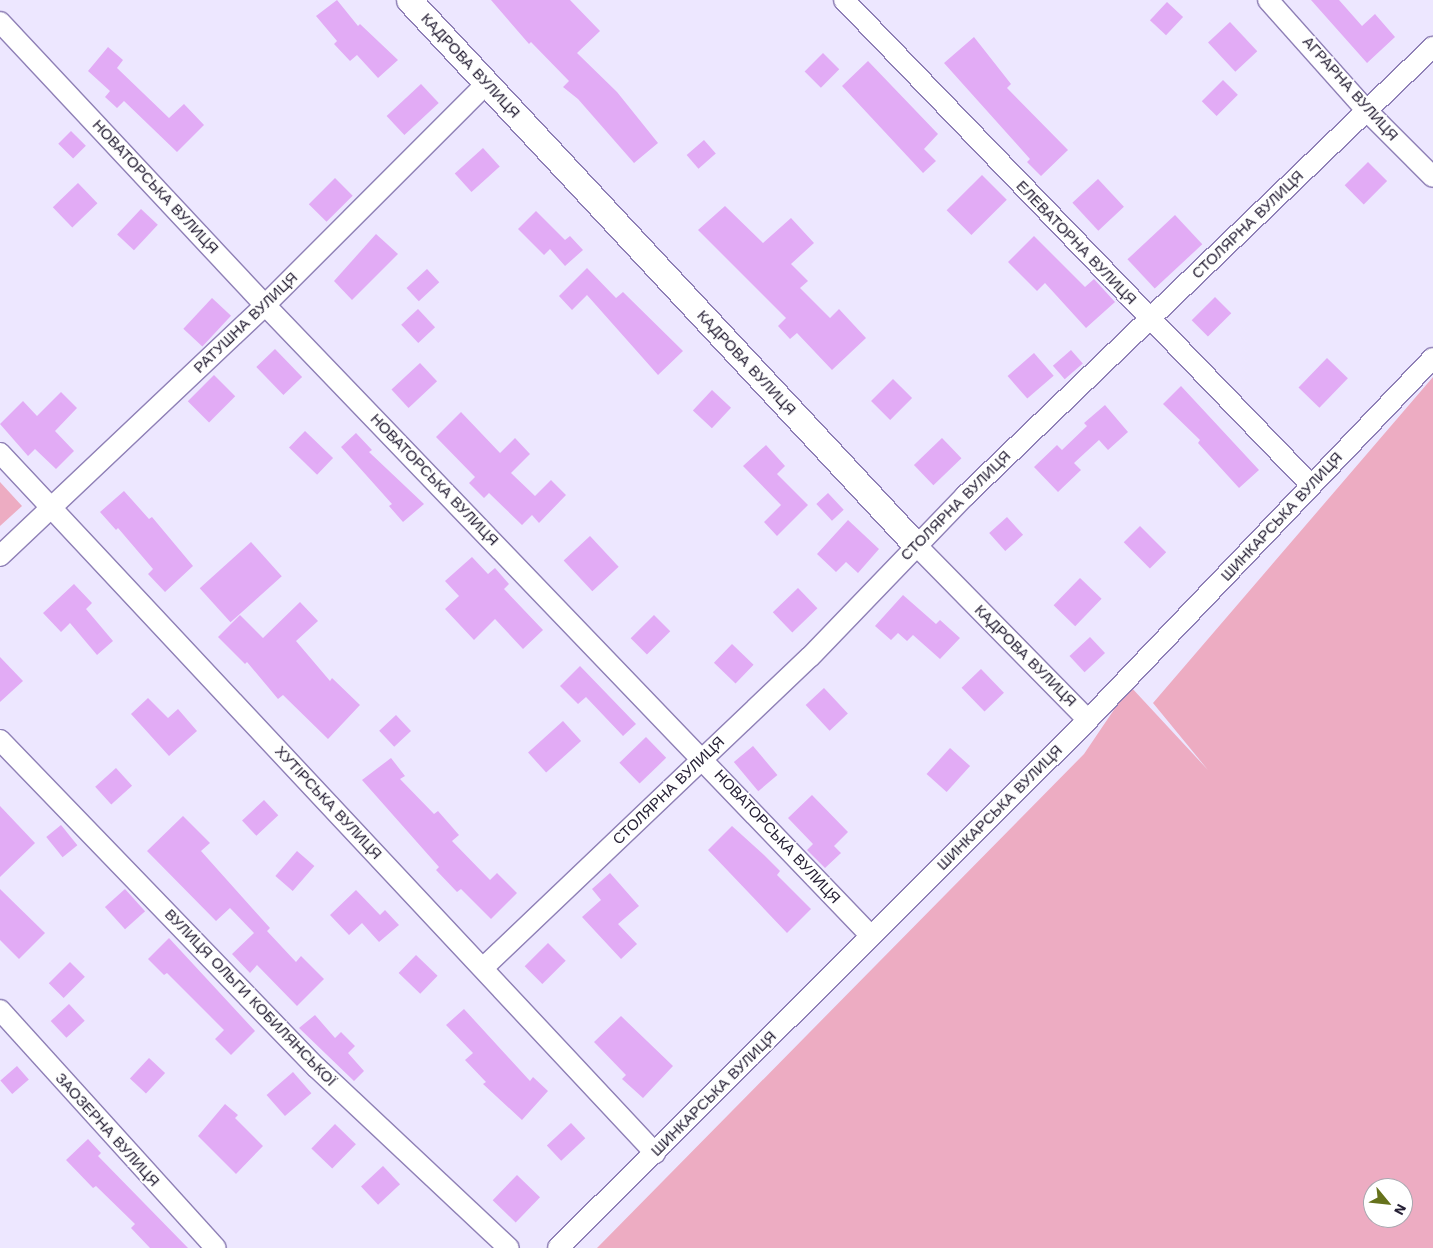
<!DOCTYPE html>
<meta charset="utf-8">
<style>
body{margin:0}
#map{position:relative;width:1433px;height:1248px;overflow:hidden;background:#ede7ff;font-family:"Work Sans",sans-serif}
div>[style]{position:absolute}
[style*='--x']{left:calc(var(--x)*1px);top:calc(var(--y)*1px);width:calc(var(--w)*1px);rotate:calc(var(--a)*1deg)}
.green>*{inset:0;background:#edacc2}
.building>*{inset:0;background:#e2abf5;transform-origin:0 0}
.roads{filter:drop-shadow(1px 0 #8f80b6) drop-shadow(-1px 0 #8f80b6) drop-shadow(0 1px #8f80b6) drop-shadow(0 -1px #8f80b6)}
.minor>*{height:20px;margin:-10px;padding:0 10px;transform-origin:10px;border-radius:10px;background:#fff}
.tertiary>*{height:25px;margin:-12.5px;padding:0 12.5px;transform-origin:12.5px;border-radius:12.5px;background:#fff}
span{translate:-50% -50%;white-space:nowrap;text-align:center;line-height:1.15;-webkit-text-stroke:4px #fff;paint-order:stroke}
.street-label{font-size:15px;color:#272136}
.north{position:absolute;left:1363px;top:1178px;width:50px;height:50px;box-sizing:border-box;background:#fff;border:1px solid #a9a6af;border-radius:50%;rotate:118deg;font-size:14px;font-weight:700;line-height:20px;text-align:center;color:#272136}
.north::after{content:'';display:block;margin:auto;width:18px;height:22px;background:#66721c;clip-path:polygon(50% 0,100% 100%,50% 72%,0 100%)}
</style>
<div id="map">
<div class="green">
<i style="clip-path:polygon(evenodd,1433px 377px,1433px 1248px,597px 1248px,1084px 754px,1130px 686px,1208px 770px,1153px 703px,1433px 377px,1373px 1188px,1403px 1188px,1403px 1218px,1373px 1218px,1373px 1188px)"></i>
<i style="clip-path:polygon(0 482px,22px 506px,0 526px)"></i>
</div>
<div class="building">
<i style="clip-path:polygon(337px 0,358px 26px,360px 24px,398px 60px,378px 78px,357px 55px,350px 61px,334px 44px,337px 41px,316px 16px)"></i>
<i style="clip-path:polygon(491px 0,570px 0,600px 31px,577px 53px,617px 92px,658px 143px,634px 163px,578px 99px,563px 87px,569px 81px,531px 42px,529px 44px)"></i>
<i style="clip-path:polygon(1311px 0,1339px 0,1362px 26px,1375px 14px,1395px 37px,1367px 63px)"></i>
<i style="left:1167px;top:2px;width:22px;height:25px;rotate:43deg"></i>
<i style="left:1230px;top:22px;width:40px;height:30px;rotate:47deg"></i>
<i style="clip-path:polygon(974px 37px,1011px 84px,1007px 88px,1068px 150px,1041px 176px,1027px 162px,1030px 159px,944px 63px)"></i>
<i style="clip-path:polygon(108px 47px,123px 60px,117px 68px,169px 118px,184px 104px,204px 125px,177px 152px,124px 101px,117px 108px,105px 97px,110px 91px,88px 71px)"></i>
<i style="left:823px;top:53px;width:23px;height:26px;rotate:45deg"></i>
<i style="clip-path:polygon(868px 61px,938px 134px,924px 149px,936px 161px,923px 173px,842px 86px)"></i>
<i style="left:1223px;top:80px;width:21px;height:30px;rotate:45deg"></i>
<i style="left:421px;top:84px;width:26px;height:47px;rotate:47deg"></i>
<i style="left:71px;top:131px;width:21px;height:18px;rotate:45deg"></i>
<i style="left:704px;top:140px;width:18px;height:23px;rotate:49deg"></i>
<i style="left:483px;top:148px;width:25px;height:38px;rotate:48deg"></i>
<i style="left:1368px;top:162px;width:27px;height:33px;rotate:45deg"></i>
<i style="left:982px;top:175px;width:35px;height:50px;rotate:45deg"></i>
<i style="left:335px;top:178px;width:25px;height:37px;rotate:45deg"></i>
<i style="left:1098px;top:179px;width:38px;height:35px;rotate:47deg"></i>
<i style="left:78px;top:183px;width:28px;height:35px;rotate:46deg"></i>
<i style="clip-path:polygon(725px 206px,763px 243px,791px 218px,814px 243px,791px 264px,808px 281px,800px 288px,830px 318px,839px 309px,866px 338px,832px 370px,797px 333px,790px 339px,778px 326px,786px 318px,698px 230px)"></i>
<i style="left:141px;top:209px;width:23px;height:35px;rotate:43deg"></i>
<i style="clip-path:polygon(536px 211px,565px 240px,570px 236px,583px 250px,565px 266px,550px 249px,544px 255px,518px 229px)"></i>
<i style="left:1175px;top:215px;width:40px;height:65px;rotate:47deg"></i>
<i style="clip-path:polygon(376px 234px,398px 254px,352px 300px,334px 281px)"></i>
<i style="clip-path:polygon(1034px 236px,1085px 287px,1094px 279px,1115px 302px,1086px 328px,1045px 283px,1037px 291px,1008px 262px)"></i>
<i style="clip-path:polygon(587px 268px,616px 298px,623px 292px,683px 351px,658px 375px,587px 295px,572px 310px,559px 296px)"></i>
<i style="left:427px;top:269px;width:18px;height:28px;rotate:47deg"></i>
<i style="left:1215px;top:297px;width:23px;height:33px;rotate:45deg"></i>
<i style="left:212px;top:298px;width:26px;height:42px;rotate:43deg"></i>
<i style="left:418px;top:309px;width:25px;height:23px;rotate:47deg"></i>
<i style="left:275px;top:349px;width:39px;height:26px;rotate:46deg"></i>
<i style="left:1071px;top:350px;width:18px;height:24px;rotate:49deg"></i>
<i style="left:1034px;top:353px;width:30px;height:35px;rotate:49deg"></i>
<i style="left:1327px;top:358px;width:29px;height:41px;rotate:44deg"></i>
<i style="left:420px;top:363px;width:25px;height:39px;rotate:47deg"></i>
<i style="left:214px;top:375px;width:30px;height:37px;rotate:45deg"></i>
<i style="left:893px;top:379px;width:27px;height:31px;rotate:45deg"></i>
<i style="clip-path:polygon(1181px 386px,1259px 470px,1239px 488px,1198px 443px,1200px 440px,1163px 404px)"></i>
<i style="left:712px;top:390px;width:26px;height:28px;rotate:43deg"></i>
<i style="clip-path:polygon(61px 392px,77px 408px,55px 431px,74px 451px,56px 469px,35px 449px,28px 456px,0 424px,23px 401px,37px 416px)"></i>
<i style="clip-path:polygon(1105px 405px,1128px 432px,1108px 450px,1099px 440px,1074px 463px,1081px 470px,1058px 492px,1034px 467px,1057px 445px,1062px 450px,1087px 426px,1084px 423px)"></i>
<i style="clip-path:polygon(461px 412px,500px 453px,515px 438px,530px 454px,511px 473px,535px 496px,551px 480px,566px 495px,539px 523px,532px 515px,522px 525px,489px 493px,484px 498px,469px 483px,475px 477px,436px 437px)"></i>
<i style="left:305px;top:431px;width:39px;height:23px;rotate:44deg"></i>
<i style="clip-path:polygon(356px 433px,372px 450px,369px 452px,424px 504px,403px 522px,389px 506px,392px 504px,341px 447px)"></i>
<i style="left:942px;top:438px;width:28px;height:39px;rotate:46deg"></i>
<i style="clip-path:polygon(766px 445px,785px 466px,777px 474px,808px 505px,777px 536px,764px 522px,781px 505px,743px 466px)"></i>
<i style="clip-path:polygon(124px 491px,149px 519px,152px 517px,193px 566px,165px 592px,148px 574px,153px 569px,118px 528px,116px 530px,100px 512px)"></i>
<i style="left:828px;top:493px;width:23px;height:16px;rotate:47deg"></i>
<i style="left:1007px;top:517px;width:24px;height:24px;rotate:48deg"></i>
<i style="clip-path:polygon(848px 520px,879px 549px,858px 573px,846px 562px,836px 572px,817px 554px)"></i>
<i style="left:1140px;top:526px;width:37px;height:23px;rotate:45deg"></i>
<i style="left:590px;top:536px;width:42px;height:36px;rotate:47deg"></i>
<i style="left:251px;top:542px;width:46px;height:69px;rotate:48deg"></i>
<i style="clip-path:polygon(472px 557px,488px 574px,495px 568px,509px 584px,504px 589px,543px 630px,523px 649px,495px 619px,474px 640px,445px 609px,459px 596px,445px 581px)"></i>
<i style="left:1080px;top:578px;width:30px;height:38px;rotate:44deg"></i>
<i style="clip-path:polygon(74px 584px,92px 603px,86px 609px,113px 641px,97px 655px,70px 623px,61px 632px,43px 613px)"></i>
<i style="left:798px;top:588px;width:28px;height:35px;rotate:46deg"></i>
<i style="clip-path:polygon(903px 595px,936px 624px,940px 620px,960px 638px,940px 659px,913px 635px,907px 641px,898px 633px,891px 640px,875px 626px)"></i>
<i style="clip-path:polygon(300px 602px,318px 621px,296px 641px,330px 681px,332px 678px,360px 705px,328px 739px,283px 695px,278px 699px,247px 662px,245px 664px,218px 637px,240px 615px,263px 638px)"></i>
<i style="left:654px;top:615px;width:23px;height:33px;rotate:45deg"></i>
<i style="left:1090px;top:637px;width:22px;height:28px;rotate:47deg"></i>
<i style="left:732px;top:644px;width:30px;height:26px;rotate:44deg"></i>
<i style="clip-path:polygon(0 657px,23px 681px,0 702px)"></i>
<i style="clip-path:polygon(580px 666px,636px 724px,623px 736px,586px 697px,578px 704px,560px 686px)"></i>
<i style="left:981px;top:669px;width:33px;height:27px;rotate:46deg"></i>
<i style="left:824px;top:688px;width:35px;height:25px;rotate:47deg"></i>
<i style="clip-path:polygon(148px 698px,168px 718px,178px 709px,197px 731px,169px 756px,131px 714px)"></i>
<i style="left:396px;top:715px;width:22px;height:23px;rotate:47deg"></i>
<i style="left:563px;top:721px;width:27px;height:47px;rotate:48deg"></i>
<i style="left:646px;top:737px;width:29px;height:37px;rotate:46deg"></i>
<i style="left:753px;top:746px;width:38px;height:25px;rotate:50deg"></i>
<i style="left:950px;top:748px;width:27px;height:35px;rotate:42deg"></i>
<i style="clip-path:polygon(391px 758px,405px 776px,400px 779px,434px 814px,438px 811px,459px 835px,452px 841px,490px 880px,497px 873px,517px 893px,491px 919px,461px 889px,457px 892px,436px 870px,439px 867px,362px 780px)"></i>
<i style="left:116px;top:768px;width:24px;height:28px;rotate:48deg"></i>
<i style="clip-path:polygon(812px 795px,848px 832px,834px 846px,841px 853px,825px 868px,807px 850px,813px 844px,788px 818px)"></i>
<i style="left:264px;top:800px;width:21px;height:30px;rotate:47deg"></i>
<i style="clip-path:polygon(0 806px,35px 843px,0 877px)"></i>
<i style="clip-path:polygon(183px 816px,210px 843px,201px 851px,270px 928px,267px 931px,296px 962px,301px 956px,324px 979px,297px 1006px,257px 965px,250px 973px,232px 954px,254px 933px,230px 908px,216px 921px,147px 851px)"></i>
<i style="left:61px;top:825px;width:26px;height:19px;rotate:51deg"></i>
<i style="clip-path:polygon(732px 826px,764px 855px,780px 871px,777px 875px,811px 909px,787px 933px,708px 850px)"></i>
<i style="left:297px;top:851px;width:23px;height:33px;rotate:41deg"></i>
<i style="clip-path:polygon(610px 873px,639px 906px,618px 924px,637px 944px,621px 959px,582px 917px,601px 900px,592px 889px)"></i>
<i style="clip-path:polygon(0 889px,45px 933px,19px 959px,0 940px)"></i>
<i style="left:125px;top:889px;width:30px;height:27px;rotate:48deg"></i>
<i style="clip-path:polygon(356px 890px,380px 915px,385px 910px,399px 925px,379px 942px,362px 923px,349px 935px,330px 915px)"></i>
<i style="clip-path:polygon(169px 938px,255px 1031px,231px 1055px,215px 1039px,224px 1030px,167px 973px,164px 975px,148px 959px)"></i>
<i style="left:548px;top:943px;width:25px;height:33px;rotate:45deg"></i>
<i style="left:416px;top:955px;width:30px;height:25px;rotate:44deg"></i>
<i style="left:70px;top:962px;width:21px;height:30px;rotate:45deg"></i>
<i style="left:69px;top:1004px;width:23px;height:25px;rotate:47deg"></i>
<i style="clip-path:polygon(464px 1009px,530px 1081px,533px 1077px,548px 1091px,522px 1120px,483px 1084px,486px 1082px,465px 1060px,473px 1053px,446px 1025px)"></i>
<i style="clip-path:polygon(315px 1015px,335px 1038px,341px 1032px,355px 1046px,348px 1053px,364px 1071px,354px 1081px,299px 1028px)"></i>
<i style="clip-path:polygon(621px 1016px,673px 1066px,643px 1098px,622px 1079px,626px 1075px,594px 1042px)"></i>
<i style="left:149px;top:1058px;width:22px;height:28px;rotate:43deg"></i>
<i style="left:17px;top:1066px;width:18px;height:22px;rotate:49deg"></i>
<i style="left:293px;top:1072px;width:28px;height:35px;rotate:49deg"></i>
<i style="clip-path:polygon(225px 1104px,238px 1115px,235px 1118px,263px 1146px,236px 1174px,198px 1136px)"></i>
<i style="left:571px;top:1123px;width:21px;height:33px;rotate:47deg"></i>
<i style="left:335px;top:1124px;width:29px;height:34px;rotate:44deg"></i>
<i style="clip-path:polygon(88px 1139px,101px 1153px,98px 1156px,188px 1248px,150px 1248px,131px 1228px,135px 1224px,96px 1186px,93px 1188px,66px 1160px)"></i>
<i style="left:383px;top:1166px;width:25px;height:30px;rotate:47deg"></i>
<i style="left:517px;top:1175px;width:32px;height:35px;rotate:44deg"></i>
</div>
<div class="roads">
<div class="minor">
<i style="--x:844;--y:0;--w:672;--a:46.09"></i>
<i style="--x:1268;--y:0;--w:149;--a:48.3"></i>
<i style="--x:1367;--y:111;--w:93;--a:45"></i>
<i style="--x:0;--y:22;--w:388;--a:46.9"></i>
<i style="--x:265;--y:305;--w:875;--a:46.16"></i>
<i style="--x:0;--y:453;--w:959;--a:46.9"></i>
<i style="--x:916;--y:545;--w:245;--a:45.5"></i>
<i style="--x:0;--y:556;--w:365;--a:-43.4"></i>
<i style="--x:265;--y:305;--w:313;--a:-45"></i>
<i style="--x:0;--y:740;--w:456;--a:46"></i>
<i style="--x:317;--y:1068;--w:263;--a:43.2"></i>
<i style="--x:483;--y:968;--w:451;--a:-43.6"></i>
<i style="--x:810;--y:657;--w:223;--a:-46.1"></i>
<i style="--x:965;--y:496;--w:649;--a:-43.81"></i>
<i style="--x:0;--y:1010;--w:321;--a:47.8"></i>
<i style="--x:558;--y:1248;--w:748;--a:-44.89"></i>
<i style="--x:1088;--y:720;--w:500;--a:-46.38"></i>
</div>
<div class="tertiary">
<i style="--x:409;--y:0;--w:744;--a:47.07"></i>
</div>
</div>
<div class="street-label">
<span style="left:470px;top:66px;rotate:47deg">КАДРОВА ВУЛИЦЯ</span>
<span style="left:1350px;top:89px;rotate:48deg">АГРАРНА ВУЛИЦЯ</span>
<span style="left:155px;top:187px;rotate:47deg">НОВАТОРСЬКА ВУЛИЦЯ</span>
<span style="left:1248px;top:225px;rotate:-44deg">СТОЛЯРНА ВУЛИЦЯ</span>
<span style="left:1076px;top:243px;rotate:46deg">ЕЛЕВАТОРНА ВУЛИЦЯ</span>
<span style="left:246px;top:323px;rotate:-44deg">РАТУШНА ВУЛИЦЯ</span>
<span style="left:746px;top:363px;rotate:47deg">КАДРОВА ВУЛИЦЯ</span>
<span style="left:434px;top:480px;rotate:46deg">НОВАТОРСЬКА ВУЛИЦЯ</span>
<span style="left:956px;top:506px;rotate:-45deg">СТОЛЯРНА ВУЛИЦЯ</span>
<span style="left:1282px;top:517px;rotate:-47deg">ШИНКАРСЬКА ВУЛИЦЯ</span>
<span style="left:1025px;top:656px;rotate:45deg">КАДРОВА ВУЛИЦЯ</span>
<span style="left:669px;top:791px;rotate:-44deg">СТОЛЯРНА ВУЛИЦЯ</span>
<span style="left:328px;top:803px;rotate:47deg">ХУТІРСЬКА ВУЛИЦЯ</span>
<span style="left:1000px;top:808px;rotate:-45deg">ШИНКАРСЬКА ВУЛИЦЯ</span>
<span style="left:777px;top:837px;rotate:47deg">НОВАТОРСЬКА ВУЛИЦЯ</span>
<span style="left:250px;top:998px;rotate:46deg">ВУЛИЦЯ ОЛЬГИ КОБИЛЯНСЬКОЇ</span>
<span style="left:714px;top:1094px;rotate:-45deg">ШИНКАРСЬКА ВУЛИЦЯ</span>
<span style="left:107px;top:1130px;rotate:48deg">ЗАОЗЕРНА ВУЛИЦЯ</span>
</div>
<div class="north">N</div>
</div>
